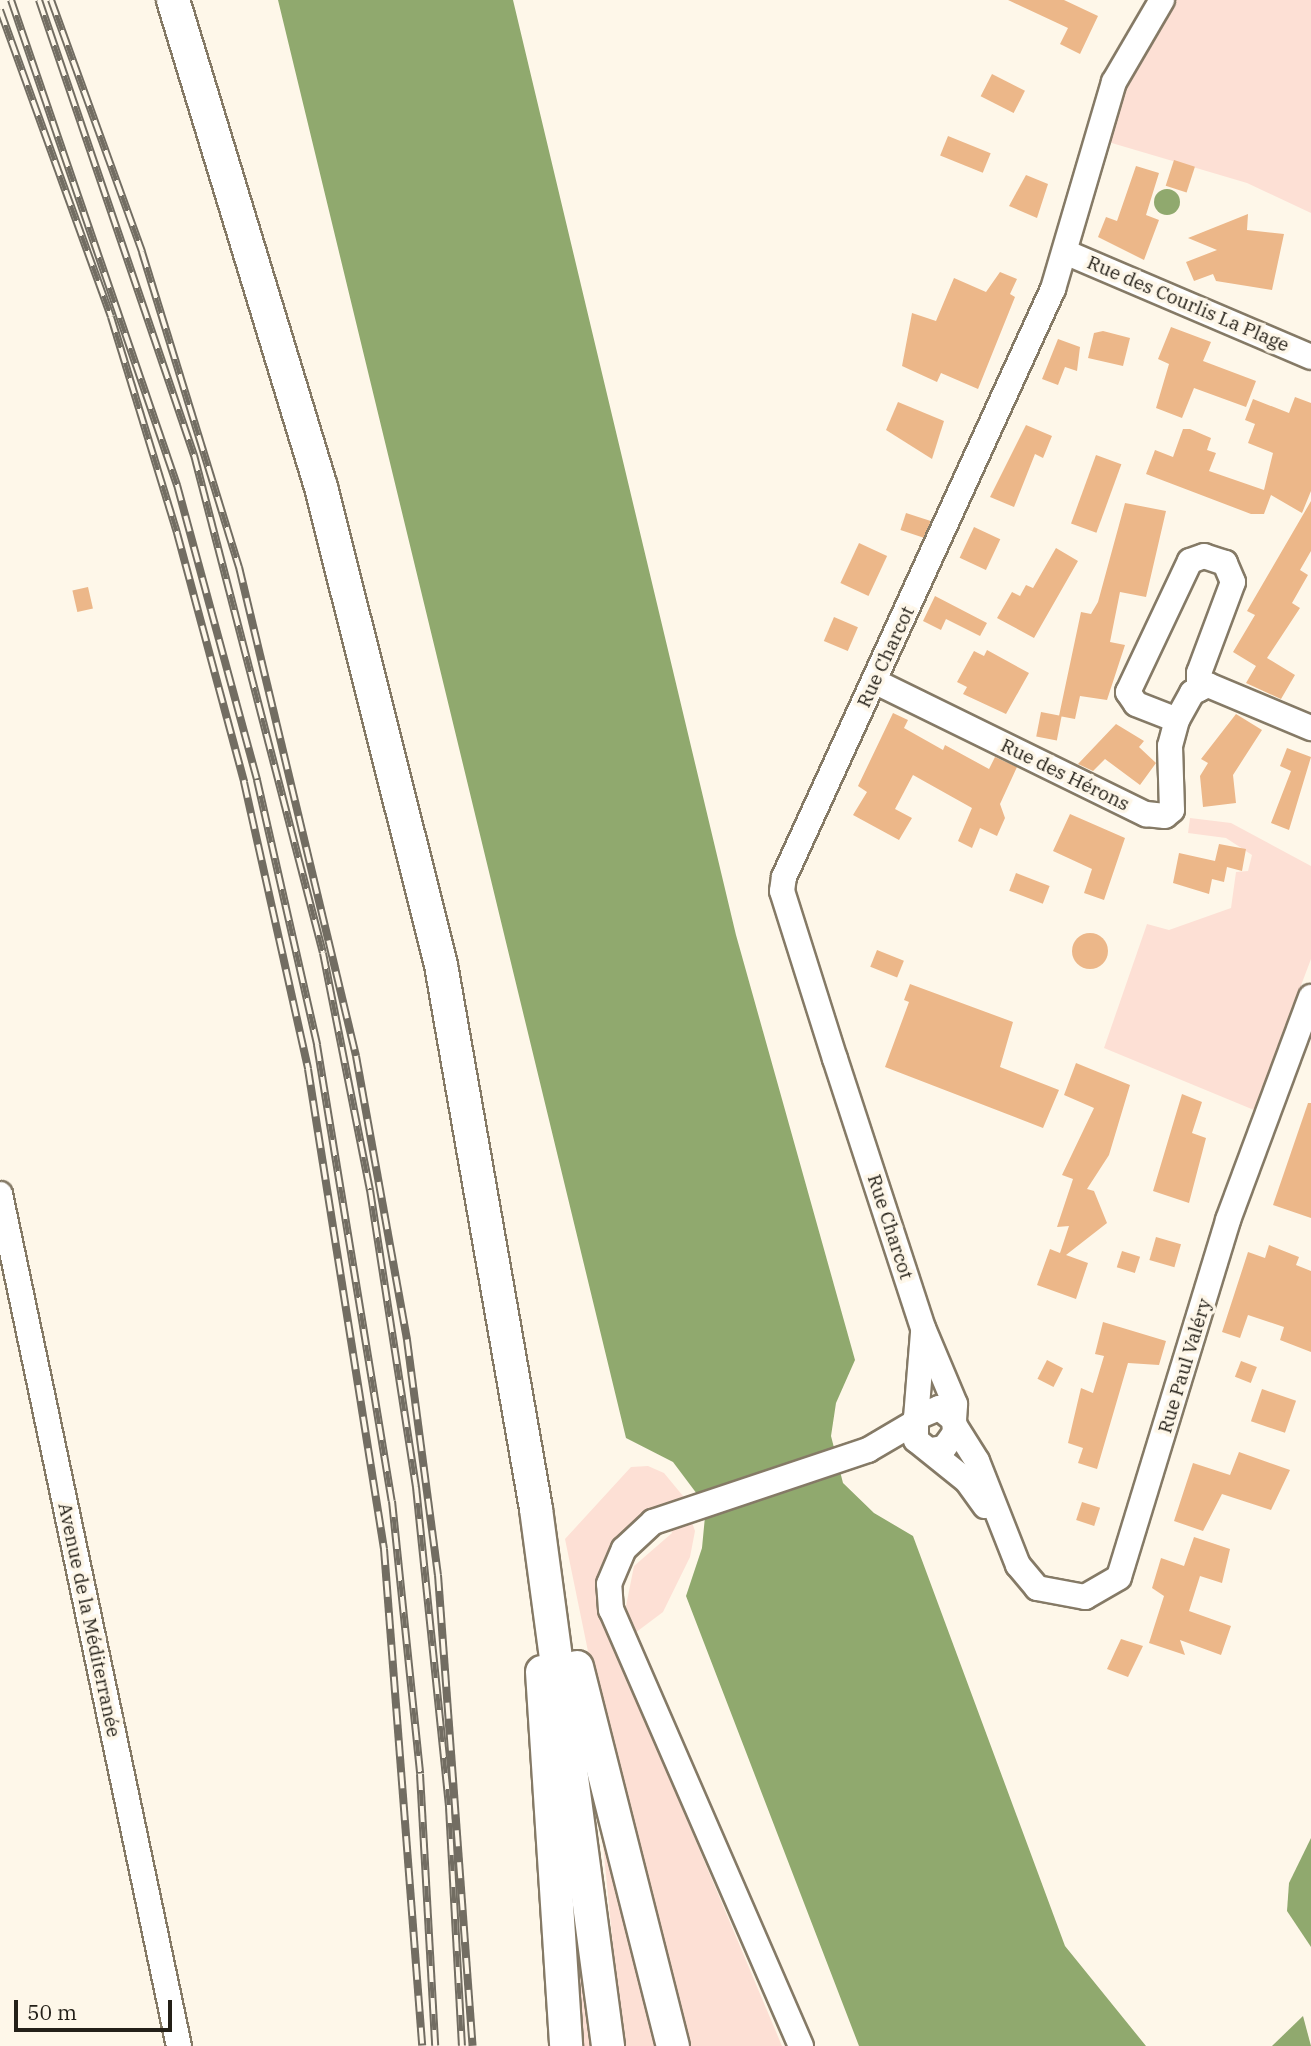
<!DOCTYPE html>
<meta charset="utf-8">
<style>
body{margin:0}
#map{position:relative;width:1311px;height:2046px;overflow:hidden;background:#fef7e9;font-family:"IBM Plex Serif",serif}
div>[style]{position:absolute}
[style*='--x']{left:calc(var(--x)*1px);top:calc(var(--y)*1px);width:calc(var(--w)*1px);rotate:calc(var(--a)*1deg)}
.green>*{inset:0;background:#fde0d5}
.water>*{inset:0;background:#90a96e}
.round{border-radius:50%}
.building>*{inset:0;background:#ecb789;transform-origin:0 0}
.roads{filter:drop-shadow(2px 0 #857a66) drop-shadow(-2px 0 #857a66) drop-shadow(0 2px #857a66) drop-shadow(0 -2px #857a66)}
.minor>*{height:24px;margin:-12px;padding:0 12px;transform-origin:12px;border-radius:12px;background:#fff}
.major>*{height:32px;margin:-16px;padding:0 16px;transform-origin:16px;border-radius:16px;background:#fff}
.rail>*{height:8px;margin-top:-4px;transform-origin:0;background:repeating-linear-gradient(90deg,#fef7e9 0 16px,#726d62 0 32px);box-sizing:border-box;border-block:2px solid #726d62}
span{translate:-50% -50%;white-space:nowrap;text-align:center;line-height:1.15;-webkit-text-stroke:7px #fef7e9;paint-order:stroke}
.street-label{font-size:19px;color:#242018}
.scale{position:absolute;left:14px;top:2000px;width:158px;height:32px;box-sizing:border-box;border:4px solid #242018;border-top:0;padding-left:9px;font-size:21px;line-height:24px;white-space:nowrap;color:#242018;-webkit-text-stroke:5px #fef7e9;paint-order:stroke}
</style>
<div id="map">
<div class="green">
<i style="clip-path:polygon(1171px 0,1311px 0,1311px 213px,1247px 183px,1105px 141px,1115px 103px)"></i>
<i style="clip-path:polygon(1190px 818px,1231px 823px,1311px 866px,1311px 959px,1254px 1110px,1104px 1048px,1147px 924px,1169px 930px,1231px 908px,1236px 872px,1248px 871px,1252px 855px,1226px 838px,1188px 833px)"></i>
<i style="clip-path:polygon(648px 1466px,664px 1473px,683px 1496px,695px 1531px,690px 1557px,663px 1612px,635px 1633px,626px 1606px,634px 1566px,672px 1533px,661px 1505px,648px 1511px,605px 1555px,597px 1606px,782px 2046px,691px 2046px,591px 1666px,565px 1539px,631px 1467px)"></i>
<i style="clip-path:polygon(564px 1776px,580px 1937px,591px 2046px,576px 2046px)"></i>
<i style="clip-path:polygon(601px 1825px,664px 2046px,623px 2046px)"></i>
</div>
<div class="water">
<i style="clip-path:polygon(278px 0,513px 0,736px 935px,855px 1360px,836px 1403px,831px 1436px,843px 1483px,874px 1513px,913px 1536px,1065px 1946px,1146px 2046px,859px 2046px,686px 1596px,702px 1548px,706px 1506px,673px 1462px,626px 1438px)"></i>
<i class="round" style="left:1154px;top:189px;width:26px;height:26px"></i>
<i style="clip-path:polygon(1311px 1838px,1311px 1947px,1287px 1911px,1289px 1883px)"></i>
<i style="clip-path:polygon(1303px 2016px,1311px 2046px,1272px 2046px)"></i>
</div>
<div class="building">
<i style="clip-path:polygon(1008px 0,1064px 0,1098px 16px,1080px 54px,1060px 44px,1068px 28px)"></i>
<i style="left:992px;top:74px;width:37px;height:25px;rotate:27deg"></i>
<i style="left:948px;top:136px;width:46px;height:21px;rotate:22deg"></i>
<i style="left:1174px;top:160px;width:22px;height:27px;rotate:18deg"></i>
<i style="clip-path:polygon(1136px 166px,1159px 173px,1146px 215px,1159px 220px,1144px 260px,1098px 237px,1106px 217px,1117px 221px)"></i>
<i style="clip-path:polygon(1026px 175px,1048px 184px,1037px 218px,1009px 206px)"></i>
<i style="clip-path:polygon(1248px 214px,1247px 230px,1284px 234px,1272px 290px,1216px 281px,1213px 274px,1194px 281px,1186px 262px,1217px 250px,1188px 238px)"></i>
<i style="clip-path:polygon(1000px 272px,1017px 279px,1010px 294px,1015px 297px,978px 389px,941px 373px,937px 382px,902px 366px,912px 313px,936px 321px,954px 278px,986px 292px)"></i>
<i style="clip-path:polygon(1171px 327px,1211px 342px,1203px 361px,1256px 381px,1246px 407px,1194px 388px,1182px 418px,1156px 408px,1169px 364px,1158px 359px)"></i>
<i style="clip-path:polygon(1103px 331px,1130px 338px,1123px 366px,1088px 358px,1094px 333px)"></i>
<i style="clip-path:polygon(1058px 339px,1080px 347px,1077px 371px,1065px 367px,1058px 385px,1042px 379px)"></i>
<i style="clip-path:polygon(1295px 397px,1311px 403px,1311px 491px,1302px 513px,1271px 495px,1264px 514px,1251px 514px,1146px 474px,1155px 450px,1173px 457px,1183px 429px,1190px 429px,1211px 438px,1207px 450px,1216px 453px,1209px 471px,1264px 490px,1273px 453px,1248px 443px,1255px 424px,1245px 420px,1253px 399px,1289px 413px)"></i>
<i style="clip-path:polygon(898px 402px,944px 421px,932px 459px,886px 430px)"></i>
<i style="clip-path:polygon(1026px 425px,1052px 436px,1043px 458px,1035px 454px,1014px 507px,990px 497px)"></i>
<i style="left:1096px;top:455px;width:27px;height:73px;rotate:20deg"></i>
<i style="clip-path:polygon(1311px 501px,1311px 551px,1300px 570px,1308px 575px,1292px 603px,1300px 608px,1267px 658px,1295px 675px,1281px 699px,1246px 683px,1256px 666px,1233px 652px,1255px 615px,1247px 611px)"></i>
<i style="clip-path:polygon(1125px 503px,1166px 511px,1146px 597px,1120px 592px,1110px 642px,1125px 645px,1107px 700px,1080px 696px,1075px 719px,1059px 716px,1081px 612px,1091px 614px,1098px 602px)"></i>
<i style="left:906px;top:513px;width:26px;height:18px;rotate:18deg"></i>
<i style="left:974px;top:527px;width:29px;height:34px;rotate:25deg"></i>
<i style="left:859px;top:543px;width:31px;height:44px;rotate:25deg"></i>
<i style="clip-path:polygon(1056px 548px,1078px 561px,1034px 638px,997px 618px,1012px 592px,1020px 596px,1026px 585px,1033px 588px)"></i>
<i style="left:88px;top:587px;width:22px;height:16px;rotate:77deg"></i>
<i style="clip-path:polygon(935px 596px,987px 623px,980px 636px,946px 619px,941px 630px,923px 621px)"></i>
<i style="left:834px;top:617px;width:26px;height:26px;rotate:23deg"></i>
<i style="clip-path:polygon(987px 650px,1029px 673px,1006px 714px,963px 694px,967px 687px,957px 682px,974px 651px,984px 656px)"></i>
<i style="left:1041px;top:712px;width:21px;height:25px;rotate:11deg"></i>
<i style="clip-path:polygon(893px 713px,908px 720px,904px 728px,943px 750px,945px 745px,989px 769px,995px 757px,1017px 767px,1000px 804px,1005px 818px,997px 836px,980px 828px,972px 848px,958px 841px,972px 808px,913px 775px,895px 809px,912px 818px,899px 840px,853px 815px,867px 792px,858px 786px)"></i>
<i style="clip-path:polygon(1236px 714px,1262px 730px,1233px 775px,1236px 803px,1203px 807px,1200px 776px,1208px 763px,1201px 759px)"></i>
<i style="clip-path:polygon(1116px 724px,1144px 741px,1139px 747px,1156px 763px,1140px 785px,1105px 759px,1093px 771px,1078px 764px)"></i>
<i style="clip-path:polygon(1287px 748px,1311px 757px,1289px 830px,1271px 823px,1291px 771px,1280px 766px)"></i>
<i style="clip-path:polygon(1070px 814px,1125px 838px,1104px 900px,1084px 893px,1092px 869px,1053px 851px)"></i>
<i style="clip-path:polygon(1219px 844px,1246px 849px,1242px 871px,1227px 867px,1224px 882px,1212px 879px,1209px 894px,1173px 883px,1179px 853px,1215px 861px)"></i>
<i style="left:1016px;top:873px;width:36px;height:19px;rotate:21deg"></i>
<i class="round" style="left:1072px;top:933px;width:36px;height:36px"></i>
<i style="left:877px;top:950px;width:29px;height:18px;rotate:22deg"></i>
<i style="clip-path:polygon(910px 984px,1013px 1022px,1000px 1067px,1059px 1090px,1043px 1128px,885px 1067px,909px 1002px,904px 1000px)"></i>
<i style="clip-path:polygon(1076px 1063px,1130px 1085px,1109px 1155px,1087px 1189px,1094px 1191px,1107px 1223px,1066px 1255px,1088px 1263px,1076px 1299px,1037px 1285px,1050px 1249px,1060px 1253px,1069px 1226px,1057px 1227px,1073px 1179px,1062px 1175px,1094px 1108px,1064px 1095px)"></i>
<i style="clip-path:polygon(1182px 1094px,1202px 1102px,1192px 1133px,1206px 1138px,1189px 1203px,1153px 1191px)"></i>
<i style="clip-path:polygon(1308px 1103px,1311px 1103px,1311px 1218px,1273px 1205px)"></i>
<i style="left:1156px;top:1237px;width:26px;height:24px;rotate:16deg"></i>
<i style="clip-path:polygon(1269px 1245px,1299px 1257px,1296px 1265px,1311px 1271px,1311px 1352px,1280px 1340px,1284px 1327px,1248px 1315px,1240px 1338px,1222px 1332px,1248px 1252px,1265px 1258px)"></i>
<i style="left:1122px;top:1251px;width:19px;height:17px;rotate:18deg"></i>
<i style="clip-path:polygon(1103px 1322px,1166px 1341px,1159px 1365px,1128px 1363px,1097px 1469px,1078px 1463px,1083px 1448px,1068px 1443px,1081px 1388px,1093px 1393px,1104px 1356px,1095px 1354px)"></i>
<i style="left:1047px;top:1360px;width:18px;height:21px;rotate:27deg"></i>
<i style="left:1241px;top:1361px;width:17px;height:17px;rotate:21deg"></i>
<i style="left:1262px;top:1389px;width:36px;height:34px;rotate:19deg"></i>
<i style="clip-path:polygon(1239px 1452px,1290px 1470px,1271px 1510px,1222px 1494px,1203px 1531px,1174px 1521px,1193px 1463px,1230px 1475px)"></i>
<i style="left:1082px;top:1502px;width:19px;height:19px;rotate:18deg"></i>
<i style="clip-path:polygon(1194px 1537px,1230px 1549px,1222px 1583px,1200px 1576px,1189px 1611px,1231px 1626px,1221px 1655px,1180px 1640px,1185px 1655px,1149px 1643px,1164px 1596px,1152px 1588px,1161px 1558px,1184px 1566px)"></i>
<i style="clip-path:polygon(1121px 1639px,1143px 1646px,1128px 1677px,1107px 1669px)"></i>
</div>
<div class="roads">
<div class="minor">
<i style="--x:1065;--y:252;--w:267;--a:23.1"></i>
<i style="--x:876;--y:682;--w:301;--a:26.1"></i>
<i style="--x:1146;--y:814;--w:19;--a:6"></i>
<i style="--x:1165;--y:816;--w:9;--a:-41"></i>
<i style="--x:1172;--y:810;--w:64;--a:-91.8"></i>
<i style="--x:1170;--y:746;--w:27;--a:-75"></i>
<i style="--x:1199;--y:689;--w:16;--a:-90"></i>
<i style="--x:1199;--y:673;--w:97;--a:-69.5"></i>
<i style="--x:1233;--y:582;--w:21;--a:-113"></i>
<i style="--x:1225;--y:563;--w:22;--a:-162"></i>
<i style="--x:1204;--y:556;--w:15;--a:160"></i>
<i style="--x:1190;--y:561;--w:145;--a:115.3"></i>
<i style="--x:1128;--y:692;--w:14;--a:56"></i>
<i style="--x:1136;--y:704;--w:44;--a:21.3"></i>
<i style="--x:1177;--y:720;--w:31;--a:-61"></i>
<i style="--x:1192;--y:693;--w:8;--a:-30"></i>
<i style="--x:1199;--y:689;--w:10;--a:-24"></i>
<i style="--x:1208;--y:685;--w:112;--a:22.7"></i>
<i style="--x:0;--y:1194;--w:871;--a:78.14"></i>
<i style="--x:916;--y:1418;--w:86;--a:-85.3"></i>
<i style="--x:954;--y:1420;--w:16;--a:-86"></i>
<i style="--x:955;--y:1404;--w:82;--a:-112.8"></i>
<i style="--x:923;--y:1328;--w:283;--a:-108.1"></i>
<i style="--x:835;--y:1059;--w:176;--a:-107.5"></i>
<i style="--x:782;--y:891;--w:14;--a:-82"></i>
<i style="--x:784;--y:877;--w:647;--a:-65.42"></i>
<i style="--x:1053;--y:289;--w:216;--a:-73.6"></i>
<i style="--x:1114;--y:82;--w:95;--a:-59.7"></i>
<i style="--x:955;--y:1426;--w:41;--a:57.8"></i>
<i style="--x:977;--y:1461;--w:112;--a:68.5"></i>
<i style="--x:1018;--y:1565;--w:30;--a:50"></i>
<i style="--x:1037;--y:1588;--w:49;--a:10.6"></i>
<i style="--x:1085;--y:1597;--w:39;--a:-30"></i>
<i style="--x:1119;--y:1577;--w:373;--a:-73"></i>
<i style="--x:1228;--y:1220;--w:238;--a:-69.6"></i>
<i style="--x:931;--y:1450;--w:13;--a:-9"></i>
<i style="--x:944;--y:1448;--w:19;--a:-54"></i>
<i style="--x:955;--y:1433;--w:13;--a:-94"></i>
<i style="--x:954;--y:1420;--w:19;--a:-141"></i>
<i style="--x:939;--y:1408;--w:25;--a:157"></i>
<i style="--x:916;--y:1418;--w:22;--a:90"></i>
<i style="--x:916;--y:1440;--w:65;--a:38.8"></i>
<i style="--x:967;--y:1481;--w:31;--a:54"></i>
<i style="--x:801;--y:2046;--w:476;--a:-113.5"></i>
<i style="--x:611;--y:1610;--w:26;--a:-94"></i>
<i style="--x:609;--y:1584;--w:38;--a:-67"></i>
<i style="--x:624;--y:1549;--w:40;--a:-43"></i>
<i style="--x:653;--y:1522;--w:227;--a:-18.5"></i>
<i style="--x:868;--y:1450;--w:53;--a:-30.4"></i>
</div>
<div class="major">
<i style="--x:173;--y:0;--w:509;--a:73.1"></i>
<i style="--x:321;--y:487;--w:493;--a:75.9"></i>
<i style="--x:441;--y:965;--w:552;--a:80.09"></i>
<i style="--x:536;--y:1509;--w:542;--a:82.36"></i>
<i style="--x:577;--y:1667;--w:391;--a:75.8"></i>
<i style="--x:542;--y:1672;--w:375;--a:86.3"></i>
</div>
</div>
<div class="rail">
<i style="--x:11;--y:0;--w:513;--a:71.11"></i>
<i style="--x:177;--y:485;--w:306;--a:74.8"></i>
<i style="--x:257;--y:780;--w:272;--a:77.2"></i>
<i style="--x:317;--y:1045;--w:462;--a:80.7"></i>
<i style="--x:392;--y:1501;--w:274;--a:84.1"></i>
<i style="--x:420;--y:1774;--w:272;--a:86.8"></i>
<i style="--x:39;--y:0;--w:481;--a:71.2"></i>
<i style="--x:194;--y:455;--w:514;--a:75.48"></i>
<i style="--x:323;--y:953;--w:242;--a:78.8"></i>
<i style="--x:370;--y:1190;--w:301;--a:81.2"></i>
<i style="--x:416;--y:1487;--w:322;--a:84.1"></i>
<i style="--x:449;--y:1807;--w:239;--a:86.9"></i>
<i style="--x:51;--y:0;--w:268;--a:70.1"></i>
<i style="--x:142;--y:252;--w:330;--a:72.9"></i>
<i style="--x:239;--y:567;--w:503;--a:76.54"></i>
<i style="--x:356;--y:1056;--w:289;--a:79.8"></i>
<i style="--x:407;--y:1340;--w:237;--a:82.5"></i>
<i style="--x:438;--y:1575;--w:472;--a:85.8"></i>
<i style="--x:0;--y:10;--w:326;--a:70.1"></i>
<i style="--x:111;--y:317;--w:226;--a:73"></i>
<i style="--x:177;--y:533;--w:258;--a:74.9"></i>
<i style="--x:244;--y:782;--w:294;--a:77.4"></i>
<i style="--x:308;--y:1069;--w:486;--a:81"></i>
<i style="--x:384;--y:1549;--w:498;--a:85.6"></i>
</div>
<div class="street-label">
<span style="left:1188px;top:304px;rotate:23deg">Rue des Courlis La Plage</span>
<span style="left:886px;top:657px;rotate:-65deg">Rue Charcot</span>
<span style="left:1065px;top:775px;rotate:26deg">Rue des Hérons</span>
<span style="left:890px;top:1227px;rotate:72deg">Rue Charcot</span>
<span style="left:1185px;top:1366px;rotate:-73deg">Rue Paul Valéry</span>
<span style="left:89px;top:1620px;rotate:78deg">Avenue de la Méditerranée</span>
</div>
<div class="scale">50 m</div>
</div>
